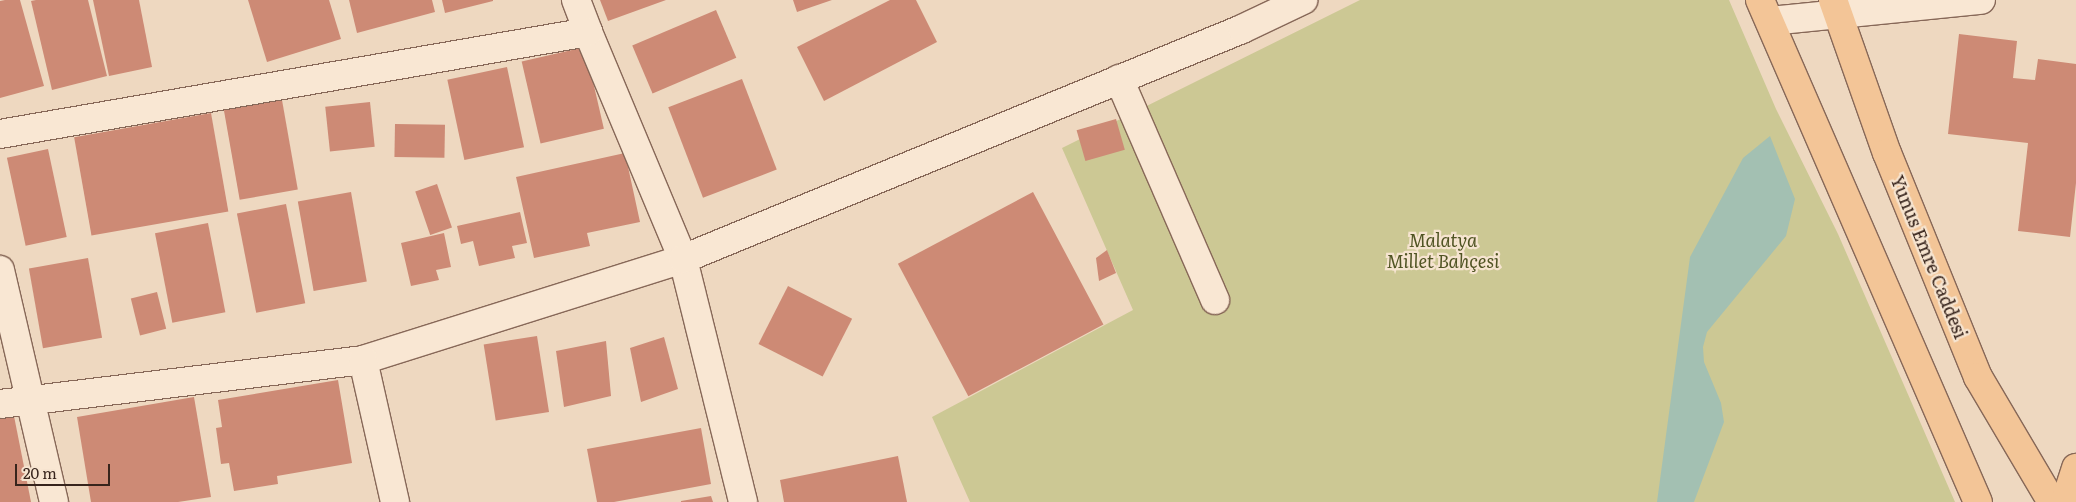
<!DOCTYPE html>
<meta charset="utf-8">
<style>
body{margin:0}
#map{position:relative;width:2076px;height:502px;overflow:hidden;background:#eed8c0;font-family:Literata,serif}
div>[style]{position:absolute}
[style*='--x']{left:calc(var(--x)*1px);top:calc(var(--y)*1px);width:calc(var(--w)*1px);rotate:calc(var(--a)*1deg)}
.green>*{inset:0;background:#ccc894}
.water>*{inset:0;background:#a3c0b2}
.building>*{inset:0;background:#cd8a75;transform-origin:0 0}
.roads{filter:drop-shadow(1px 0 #876858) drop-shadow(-1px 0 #876858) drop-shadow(0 1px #876858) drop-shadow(0 -1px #876858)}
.minor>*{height:28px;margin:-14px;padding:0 14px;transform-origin:14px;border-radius:14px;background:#f9e7d3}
.major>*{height:28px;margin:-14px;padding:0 14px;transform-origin:14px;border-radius:14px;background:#f3c597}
span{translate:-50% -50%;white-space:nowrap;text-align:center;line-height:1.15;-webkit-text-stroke:4.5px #f6e4d0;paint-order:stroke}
.park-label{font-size:18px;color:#505423;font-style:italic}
.street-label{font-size:18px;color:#37241c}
.scale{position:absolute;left:15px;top:464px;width:95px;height:22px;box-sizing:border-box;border:2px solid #37241c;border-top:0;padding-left:6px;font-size:15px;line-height:18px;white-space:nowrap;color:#37241c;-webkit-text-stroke:4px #f6e4d0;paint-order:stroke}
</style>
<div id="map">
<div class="green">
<i style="clip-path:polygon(1360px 0,1729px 0,1776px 109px,1838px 234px,1955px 502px,970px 502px,932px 417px,1133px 310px,1062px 148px)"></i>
</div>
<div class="water">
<i style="clip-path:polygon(1770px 136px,1795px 199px,1786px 236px,1707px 332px,1703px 347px,1704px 362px,1721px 403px,1724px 422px,1694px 502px,1657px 502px,1690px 257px,1743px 158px)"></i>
</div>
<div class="building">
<i style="clip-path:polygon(5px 0,20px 0,44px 86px,0 98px,0 1px)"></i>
<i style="clip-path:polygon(36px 0,88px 0,107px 76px,52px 90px,31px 1px)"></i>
<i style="clip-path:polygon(93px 0,139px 0,152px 67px,109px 76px)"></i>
<i style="clip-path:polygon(248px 0,329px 0,341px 39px,267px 62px)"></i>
<i style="clip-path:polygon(349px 0,432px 0,435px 12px,357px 33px)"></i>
<i style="clip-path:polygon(442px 0,493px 0,493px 1px,445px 13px)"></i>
<i style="clip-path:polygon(600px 0,666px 0,608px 21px)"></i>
<i style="clip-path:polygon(793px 0,832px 0,797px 12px)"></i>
<i style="clip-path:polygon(890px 0,916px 0,937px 42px,824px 101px,797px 47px)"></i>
<i style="left:716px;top:10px;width:52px;height:91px;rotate:67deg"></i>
<i style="clip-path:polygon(1959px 34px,2017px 41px,2013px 78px,2035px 80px,2038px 59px,2076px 64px,2076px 183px,2070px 237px,2018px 231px,2028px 143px,1948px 134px)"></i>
<i style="left:585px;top:47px;width:84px;height:65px;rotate:77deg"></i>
<i style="left:507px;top:67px;width:82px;height:61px;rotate:78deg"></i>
<i style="left:742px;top:79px;width:97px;height:79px;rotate:69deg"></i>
<i style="left:282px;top:100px;width:91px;height:59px;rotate:80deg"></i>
<i style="left:370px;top:102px;width:45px;height:45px;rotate:84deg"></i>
<i style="left:211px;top:113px;width:100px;height:139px;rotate:80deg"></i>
<i style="left:1116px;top:119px;width:32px;height:41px;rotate:74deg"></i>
<i style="left:395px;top:124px;width:50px;height:33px;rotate:1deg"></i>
<i style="left:48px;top:149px;width:90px;height:42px;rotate:78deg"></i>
<i style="clip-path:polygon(625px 153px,640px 222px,587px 233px,590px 246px,534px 258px,516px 177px)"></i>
<i style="left:437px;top:184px;width:46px;height:23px;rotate:71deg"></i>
<i style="left:351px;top:192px;width:91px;height:54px;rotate:80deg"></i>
<i style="left:1033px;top:192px;width:150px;height:153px;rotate:62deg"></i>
<i style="left:286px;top:204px;width:101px;height:50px;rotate:79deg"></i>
<i style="clip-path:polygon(520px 212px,527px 243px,512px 246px,515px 258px,479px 266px,473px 241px,461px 244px,457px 226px)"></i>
<i style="left:208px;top:223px;width:91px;height:54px;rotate:79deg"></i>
<i style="clip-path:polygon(444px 233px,451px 267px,436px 270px,439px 280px,411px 286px,401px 243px)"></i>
<i style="clip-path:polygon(1107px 250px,1116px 273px,1099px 281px,1096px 258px)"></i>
<i style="left:88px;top:258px;width:81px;height:60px;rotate:80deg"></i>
<i style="left:788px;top:286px;width:72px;height:65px;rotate:27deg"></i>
<i style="left:157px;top:292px;width:38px;height:27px;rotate:76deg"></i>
<i style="left:537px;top:336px;width:77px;height:54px;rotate:81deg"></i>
<i style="clip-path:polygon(664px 337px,678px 389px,641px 402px,630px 348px)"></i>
<i style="clip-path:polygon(606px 341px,611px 396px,564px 407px,556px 351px)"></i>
<i style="clip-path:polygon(338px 380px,352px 463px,277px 476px,278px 484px,234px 491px,229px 463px,221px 464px,216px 428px,222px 427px,218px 400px)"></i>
<i style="clip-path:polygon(194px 397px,211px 497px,178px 502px,91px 502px,77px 417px)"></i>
<i style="clip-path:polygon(14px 416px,31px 502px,0 502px,0 418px)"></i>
<i style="clip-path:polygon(701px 428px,711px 484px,614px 502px,597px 502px,587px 449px)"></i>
<i style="clip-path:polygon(898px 456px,907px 502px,784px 502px,780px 480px)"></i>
<i style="clip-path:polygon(711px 496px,713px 502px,681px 502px,681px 501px)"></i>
</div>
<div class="roads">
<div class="minor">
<i style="--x:576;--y:0;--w:34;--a:69"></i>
<i style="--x:588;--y:32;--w:246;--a:67.3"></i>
<i style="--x:683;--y:259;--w:250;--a:76.1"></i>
<i style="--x:1770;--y:21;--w:212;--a:-5.7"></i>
<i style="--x:1119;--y:79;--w:241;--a:66.5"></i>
<i style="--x:0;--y:134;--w:597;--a:-9.84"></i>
<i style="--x:0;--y:270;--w:238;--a:76.9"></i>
<i style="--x:363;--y:360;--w:336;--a:-17.5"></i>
<i style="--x:683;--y:259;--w:604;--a:-22.36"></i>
<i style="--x:1242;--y:29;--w:68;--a:-25.4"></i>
<i style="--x:0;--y:404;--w:366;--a:-6.9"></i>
<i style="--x:363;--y:360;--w:146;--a:77.3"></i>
</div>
<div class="major">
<i style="--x:1760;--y:0;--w:547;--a:66.53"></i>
<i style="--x:1833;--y:0;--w:162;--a:70.6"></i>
<i style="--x:1887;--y:153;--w:242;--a:67.9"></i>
<i style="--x:1978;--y:377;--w:145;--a:59.4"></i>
<i style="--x:2065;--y:502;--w:36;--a:-72"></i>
</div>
</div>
<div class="park-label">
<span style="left:1443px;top:251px">Malatya<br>Millet Bahçesi</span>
</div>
<div class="street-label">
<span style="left:1929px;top:257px;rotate:68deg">Yunus Emre Caddesi</span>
</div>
<div class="scale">20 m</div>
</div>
